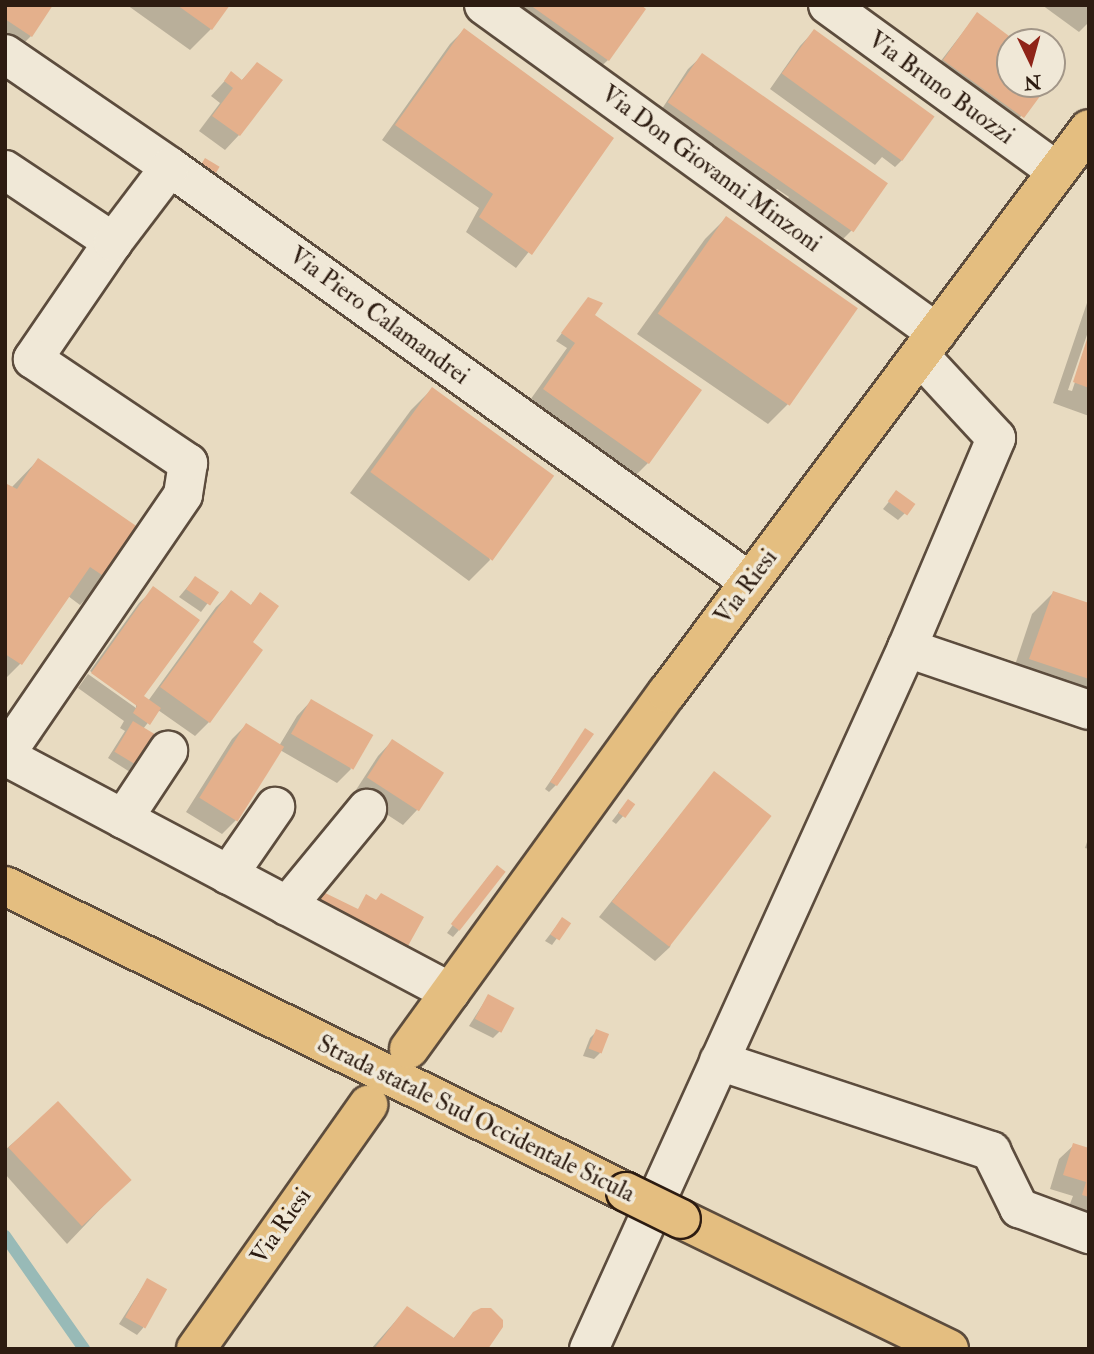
<!DOCTYPE html>
<style>
body{margin:0}
#map{position:relative;width:1094px;height:1354px;overflow:hidden;background:#e8dbc1;font-family:"IM FELL Double Pica",serif}
div>[style]{position:absolute}
[style*='--x']{left:calc(var(--x)*1px);top:calc(var(--y)*1px);width:calc(var(--w)*1px);rotate:calc(var(--a)*1deg)}
.shadow>*{inset:0;background:#0003}
.stream>*{height:12px;margin:-6px;padding:0 6px;transform-origin:6px;border-radius:6px;background:#98bab7}
.building>*{inset:0;background:#e4b08c;transform-origin:0 0}
.roads{filter:drop-shadow(2px 0 #5c4c3d) drop-shadow(-2px 0 #5c4c3d) drop-shadow(0 2px #5c4c3d) drop-shadow(0 -2px #5c4c3d)}
.minor>*{height:38px;margin:-19px;padding:0 19px;transform-origin:19px;border-radius:19px;background:#f0e8d7}
.major>*{height:38px;margin:-19px;padding:0 19px;transform-origin:19px;border-radius:19px;background:#e4be80}
.bridges{filter:drop-shadow(2px 0 #2d1c11) drop-shadow(-2px 0 #2d1c11) drop-shadow(0 2px #2d1c11) drop-shadow(0 -2px #2d1c11)}
.major-bridge>*{height:38px;margin:-19px;padding:0 19px;transform-origin:19px;border-radius:19px;background:#e4be80}
span{translate:-50% -50%;white-space:nowrap;text-align:center;line-height:1.15;-webkit-text-stroke:7px #f0e8d7;paint-order:stroke}
.street-label{font-size:24px;color:#2d1c11}
.frame{position:absolute;inset:0;border:7px solid #2d1c11;pointer-events:none}
.north{position:absolute;left:996px;top:28px;width:70px;height:70px;box-sizing:border-box;background:#f0e8d7;border:2px solid #a29688;border-radius:50%;rotate:175deg;font-size:19px;font-weight:700;line-height:28px;text-align:center;color:#2d1c11}
.north::after{content:'';display:block;margin:auto;width:24px;height:32px;background:#8f2418;clip-path:polygon(50% 0,100% 100%,50% 72%,0 100%)}
</style>
<div id="map">
<div class="shadow">
<i style="clip-path:polygon(5px 5px,31px 36px,17px 50px,5px 43px)"></i>
<i style="clip-path:polygon(127px 5px,227px 5px,211px 29px,190px 50px)"></i>
<i style="clip-path:polygon(496px 5px,637px 5px,608px 60px,593px 74px)"></i>
<i style="clip-path:polygon(1042px 5px,1089px 5px,1089px 22px,1079px 32px)"></i>
<i style="clip-path:polygon(977px 14px,1014px 42px,1010px 42px,1010px 84px,1047px 84px,1008px 132px,930px 75px)"></i>
<i style="clip-path:polygon(464px 30px,546px 230px,516px 268px,466px 232px,479px 208px,382px 140px,450px 44px)"></i>
<i style="clip-path:polygon(814px 31px,902px 160px,895px 167px,882px 157px,875px 165px,770px 89px,800px 46px)"></i>
<i style="clip-path:polygon(703px 55px,852px 230px,831px 251px,778px 214px,789px 197px,777px 189px,762px 203px,656px 118px,688px 69px)"></i>
<i style="clip-path:polygon(257px 64px,239px 135px,225px 150px,199px 131px,220px 103px,211px 96px,231px 74px,241px 81px)"></i>
<i style="clip-path:polygon(726px 218px,789px 403px,768px 424px,637px 334px,705px 239px)"></i>
<i style="clip-path:polygon(1089px 297px,1089px 329px,1068px 390px,1072px 391px,1089px 340px,1089px 416px,1053px 403px)"></i>
<i style="clip-path:polygon(582px 306px,648px 463px,627px 484px,523px 410px,567px 348px,556px 341px)"></i>
<i style="clip-path:polygon(432px 389px,490px 560px,469px 581px,350px 493px,411px 410px)"></i>
<i style="clip-path:polygon(38px 460px,106px 578px,80px 605px,68px 596px,20px 664px,5px 679px,5px 485px,12px 487px)"></i>
<i style="clip-path:polygon(896px 493px,905px 513px,898px 520px,883px 509px)"></i>
<i style="clip-path:polygon(195px 578px,216px 592px,201px 612px,179px 597px)"></i>
<i style="clip-path:polygon(154px 589px,142px 697px,148px 701px,216px 607px,231px 593px,250px 607px,253px 602px,251px 643px,209px 722px,195px 736px,158px 710px,143px 729px,137px 765px,130px 772px,108px 758px,125px 731px,120px 728px,124px 721px,78px 688px,88px 674px,136px 708px,136px 703px,90px 671px,139px 603px)"></i>
<i style="clip-path:polygon(1053px 593px,1089px 605px,1089px 707px,1010px 680px,1032px 614px)"></i>
<i style="clip-path:polygon(311px 701px,351px 769px,337px 783px,280px 750px,236px 820px,222px 834px,186px 812px,232px 739px,246px 725px,279px 746px,297px 716px)"></i>
<i style="clip-path:polygon(585px 731px,556px 785px,549px 792px,545px 789px)"></i>
<i style="clip-path:polygon(37px 734px,43px 739px,30px 755px)"></i>
<i style="clip-path:polygon(392px 741px,442px 773px,417px 810px,403px 825px,354px 793px,378px 756px)"></i>
<i style="clip-path:polygon(714px 773px,670px 947px,655px 961px,599px 917px)"></i>
<i style="clip-path:polygon(633px 805px,616px 824px,612px 821px,622px 808px)"></i>
<i style="clip-path:polygon(1089px 836px,1089px 849px,1085px 848px)"></i>
<i style="clip-path:polygon(490px 874px,459px 930px,453px 937px,447px 933px)"></i>
<i style="clip-path:polygon(562px 919px,568px 923px,552px 945px,545px 941px)"></i>
<i style="clip-path:polygon(488px 996px,500px 1031px,493px 1038px,469px 1026px)"></i>
<i style="clip-path:polygon(597px 1031px,600px 1053px,594px 1059px,583px 1056px,590px 1038px)"></i>
<i style="clip-path:polygon(58px 1104px,129px 1179px,67px 1244px,5px 1174px,5px 1150px)"></i>
<i style="clip-path:polygon(1074px 1145px,1089px 1149px,1089px 1216px,1068px 1209px,1073px 1196px,1050px 1189px,1059px 1159px)"></i>
<i style="clip-path:polygon(147px 1280px,143px 1328px,137px 1335px,119px 1324px)"></i>
<i style="clip-path:polygon(407px 1308px,453px 1339px,474px 1313px,486px 1349px,371px 1349px)"></i>
</div>
<div class="stream">
<i style="--x:5;--y:1236;--w:138;--a:55"></i>
</div>
<div class="building">
<i style="clip-path:polygon(5px 5px,53px 5px,32px 37px,5px 19px)"></i>
<i style="clip-path:polygon(177px 5px,230px 5px,212px 30px)"></i>
<i style="clip-path:polygon(530px 5px,641px 5px,646px 9px,609px 61px)"></i>
<i style="clip-path:polygon(977px 12px,1017px 42px,1010px 42px,1010px 84px,1049px 84px,1024px 118px,943px 60px)"></i>
<i style="clip-path:polygon(464px 28px,614px 138px,532px 255px,479px 217px,493px 194px,395px 125px)"></i>
<i style="left:814px;top:29px;width:149px;height:55px;rotate:36deg"></i>
<i style="left:702px;top:53px;width:227px;height:60px;rotate:35deg"></i>
<i style="clip-path:polygon(257px 62px,283px 80px,240px 136px,212px 116px,233px 88px,224px 81px,231px 71px,242px 80px)"></i>
<i style="left:205px;top:158px;width:17px;height:11px;rotate:31deg"></i>
<i style="left:726px;top:216px;width:161px;height:119px;rotate:35deg"></i>
<i style="clip-path:polygon(588px 297px,603px 303px,595px 315px,702px 390px,649px 464px,543px 389px,575px 343px,561px 333px)"></i>
<i style="clip-path:polygon(1088px 336px,1089px 336px,1089px 388px,1073px 382px)"></i>
<i style="left:432px;top:387px;width:151px;height:105px;rotate:36deg"></i>
<i style="clip-path:polygon(38px 458px,142px 530px,108px 579px,90px 567px,22px 665px,5px 654px,5px 483px,17px 489px)"></i>
<i style="left:896px;top:490px;width:24px;height:14px;rotate:36deg"></i>
<i style="left:195px;top:576px;width:29px;height:16px;rotate:34deg"></i>
<i style="clip-path:polygon(153px 586px,200px 620px,144px 696px,161px 708px,150px 725px,133px 713px,137px 706px,91px 673px)"></i>
<i style="clip-path:polygon(231px 590px,251px 605px,260px 592px,279px 606px,253px 642px,263px 650px,210px 723px,160px 687px)"></i>
<i style="clip-path:polygon(1053px 591px,1089px 603px,1089px 679px,1029px 659px)"></i>
<i style="left:311px;top:699px;width:72px;height:40px;rotate:30deg"></i>
<i style="left:133px;top:721px;width:29px;height:36px;rotate:31deg"></i>
<i style="left:246px;top:723px;width:45px;height:88px;rotate:32deg"></i>
<i style="clip-path:polygon(585px 728px,594px 734px,557px 786px,550px 782px)"></i>
<i style="left:392px;top:739px;width:62px;height:46px;rotate:33deg"></i>
<i style="left:714px;top:771px;width:73px;height:166px;rotate:38deg"></i>
<i style="left:628px;top:799px;width:9px;height:17px;rotate:36deg"></i>
<i style="left:497px;top:865px;width:11px;height:75px;rotate:38deg"></i>
<i style="clip-path:polygon(317px 889px,358px 909px,366px 894px,376px 900px,381px 893px,424px 917px,403px 955px,312px 906px)"></i>
<i style="left:562px;top:917px;width:11px;height:21px;rotate:34deg"></i>
<i style="left:488px;top:994px;width:30px;height:28px;rotate:28deg"></i>
<i style="left:596px;top:1029px;width:14px;height:21px;rotate:21deg"></i>
<i style="left:58px;top:1101px;width:108px;height:68px;rotate:47deg"></i>
<i style="clip-path:polygon(1073px 1143px,1089px 1148px,1089px 1197px,1082px 1195px,1086px 1182px,1063px 1175px)"></i>
<i style="left:147px;top:1278px;width:23px;height:45px;rotate:29deg"></i>
<i style="clip-path:polygon(407px 1306px,454px 1338px,473px 1312px,481px 1308px,491px 1308px,503px 1320px,503px 1327px,488px 1349px,374px 1349px)"></i>
</div>
<div class="roads">
<div class="minor">
<i style="--x:484;--y:5;--w:559;--a:35.91"></i>
<i style="--x:828;--y:5;--w:281;--a:36"></i>
<i style="--x:5;--y:54;--w:200;--a:34.4"></i>
<i style="--x:170;--y:167;--w:713;--a:35.58"></i>
<i style="--x:5;--y:170;--w:130;--a:33.7"></i>
<i style="--x:113;--y:242;--w:142;--a:124.4"></i>
<i style="--x:33;--y:359;--w:187;--a:33.9"></i>
<i style="--x:188;--y:463;--w:32;--a:99"></i>
<i style="--x:183;--y:495;--w:301;--a:124.4"></i>
<i style="--x:13;--y:743;--w:9;--a:-153"></i>
<i style="--x:113;--y:242;--w:94;--a:-52.8"></i>
<i style="--x:907;--y:648;--w:192;--a:18.8"></i>
<i style="--x:5;--y:756;--w:504;--a:27.94"></i>
<i style="--x:123;--y:819;--w:82;--a:-56.5"></i>
<i style="--x:228;--y:875;--w:83;--a:-55.3"></i>
<i style="--x:287;--y:906;--w:126;--a:-50.5"></i>
<i style="--x:719;--y:1061;--w:287;--a:18.3"></i>
<i style="--x:991;--y:1151;--w:64;--a:63.8"></i>
<i style="--x:1019;--y:1208;--w:75;--a:20.4"></i>
<i style="--x:589;--y:1349;--w:770;--a:-65.6"></i>
<i style="--x:907;--y:648;--w:228;--a:-67"></i>
<i style="--x:996;--y:438;--w:112;--a:-132.8"></i>
</div>
<div class="major">
<i style="--x:5;--y:886;--w:692;--a:26.23"></i>
<i style="--x:409;--y:1049;--w:440;--a:-54.1"></i>
<i style="--x:667;--y:693;--w:704;--a:-53.2"></i>
<i style="--x:681;--y:1219;--w:298;--a:25.9"></i>
<i style="--x:196;--y:1349;--w:299;--a:-54.8"></i>
</div>
</div>
<div class="bridges">
<div class="major-bridge">
<i style="--x:626;--y:1192;--w:61;--a:26.1"></i>
</div>
</div>
<div class="street-label">
<span style="left:941px;top:88px;rotate:36deg">Via Bruno Buozzi</span>
<span style="left:711px;top:169px;rotate:36deg">Via Don Giovanni Minzoni</span>
<span style="left:379px;top:316px;rotate:36deg">Via Piero Calamandrei</span>
<span style="left:746px;top:587px;rotate:-53deg">Via Riesi</span>
<span style="left:476px;top:1119px;rotate:26deg">Strada statale Sud Occidentale Sicula</span>
<span style="left:281px;top:1226px;rotate:-55deg">Via Riesi</span>
</div>
<div class="frame"></div>
<div class="north">N</div>
</div>
